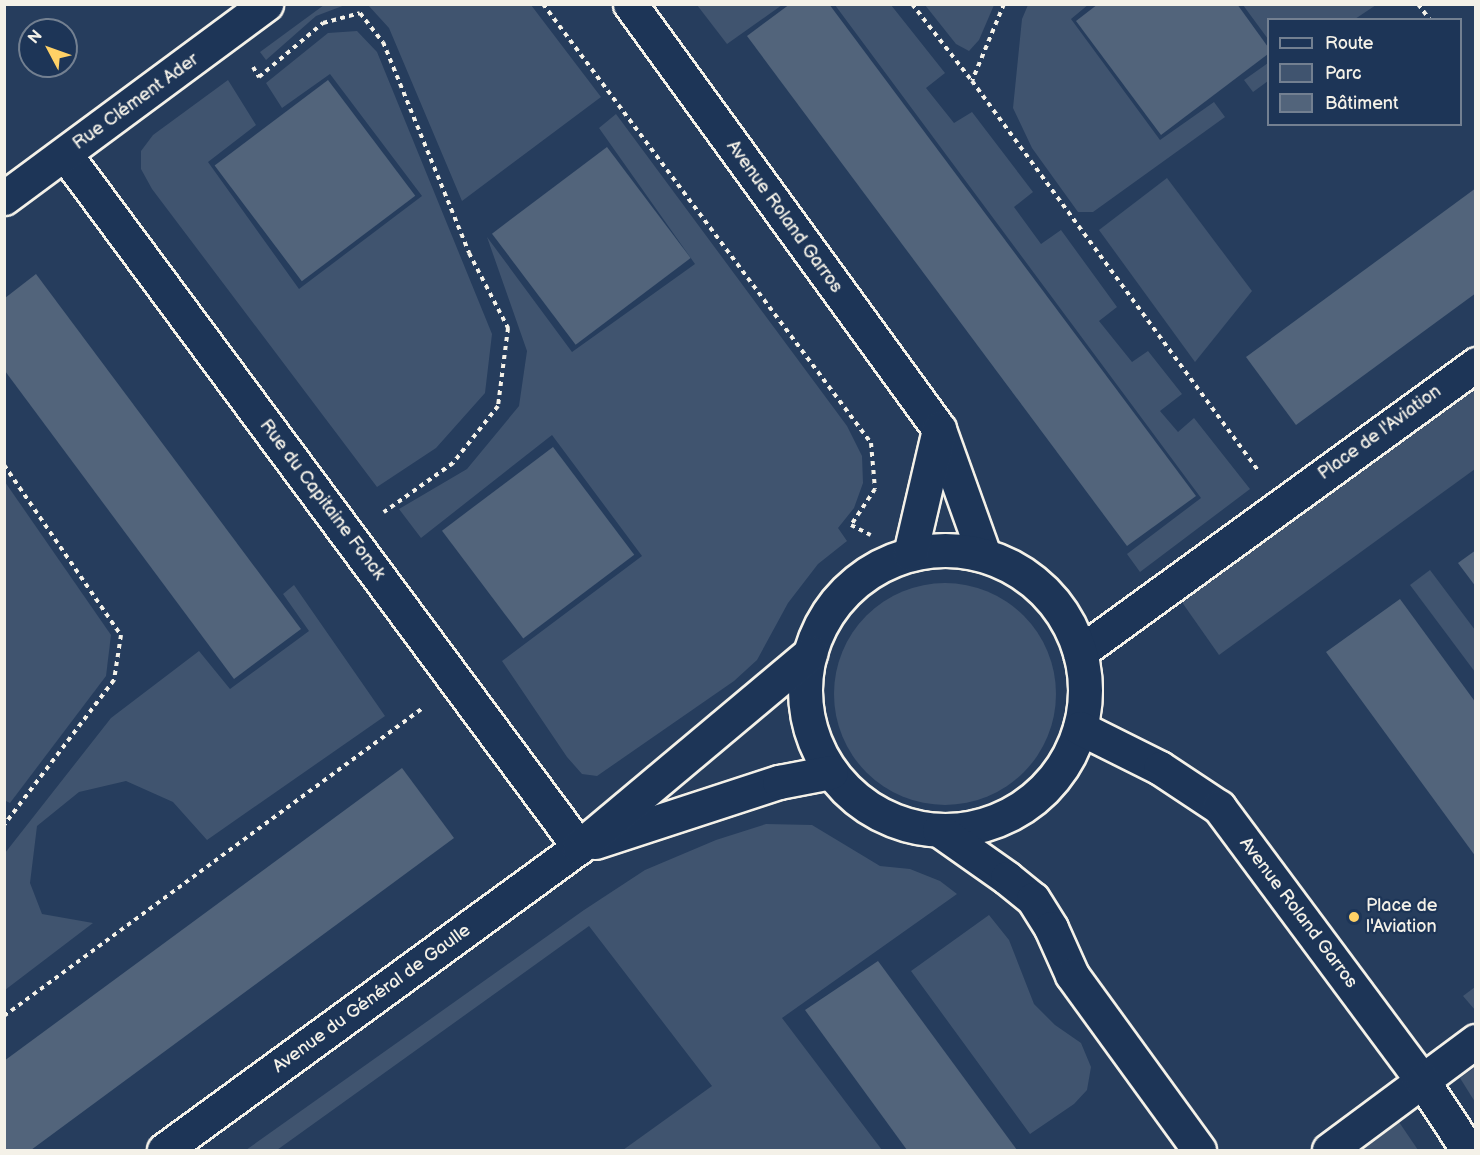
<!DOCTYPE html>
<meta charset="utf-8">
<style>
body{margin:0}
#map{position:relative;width:1480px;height:1155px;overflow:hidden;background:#263d5d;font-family:"Balsamiq Sans",sans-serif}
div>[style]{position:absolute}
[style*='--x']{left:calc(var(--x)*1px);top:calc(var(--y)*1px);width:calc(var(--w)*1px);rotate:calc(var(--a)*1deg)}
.green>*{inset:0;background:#40546f}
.round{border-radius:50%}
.building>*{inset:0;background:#52647b;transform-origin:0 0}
.path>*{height:4px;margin-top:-2px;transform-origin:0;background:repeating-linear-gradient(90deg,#f4f1e8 0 4.5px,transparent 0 9px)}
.roads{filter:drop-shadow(2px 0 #f4f1e8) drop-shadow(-2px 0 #f4f1e8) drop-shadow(0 2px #f4f1e8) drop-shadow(0 -2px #f4f1e8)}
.street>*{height:33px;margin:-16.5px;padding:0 16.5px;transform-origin:16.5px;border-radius:16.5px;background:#1d3557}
.secondary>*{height:33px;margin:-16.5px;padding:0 16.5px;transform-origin:16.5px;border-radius:16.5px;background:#1d3557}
.secondary>.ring{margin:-16.5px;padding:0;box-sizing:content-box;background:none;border:33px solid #1d3557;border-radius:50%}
.dots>*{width:16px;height:16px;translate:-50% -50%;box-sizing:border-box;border:3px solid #1d3557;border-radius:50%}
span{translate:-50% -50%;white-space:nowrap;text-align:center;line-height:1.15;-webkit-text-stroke:4.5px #1d3557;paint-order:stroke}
.street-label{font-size:18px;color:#f4f1e8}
.poi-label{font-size:18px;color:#f4f1e8}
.left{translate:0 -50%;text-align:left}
.frame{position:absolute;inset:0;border:6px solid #f4f1e8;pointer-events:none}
.legend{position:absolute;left:1267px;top:18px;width:195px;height:108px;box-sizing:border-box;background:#1d3557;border:2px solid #738091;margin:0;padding:8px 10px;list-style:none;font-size:18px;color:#f4f1e8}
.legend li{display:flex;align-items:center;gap:12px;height:30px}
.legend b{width:30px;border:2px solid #738091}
.north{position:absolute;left:18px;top:18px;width:60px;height:60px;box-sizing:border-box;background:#1d3557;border:2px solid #738091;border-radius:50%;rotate:311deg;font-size:16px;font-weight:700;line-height:24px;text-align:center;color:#f4f1e8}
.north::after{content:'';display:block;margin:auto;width:21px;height:27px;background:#ffd166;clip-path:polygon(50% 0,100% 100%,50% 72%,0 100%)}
</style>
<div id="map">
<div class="green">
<i style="clip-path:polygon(1089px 4px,1071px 19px,1160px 140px,1214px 102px,1225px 117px,1093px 212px,1078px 212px,1032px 148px,1013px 108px,1022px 19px,1028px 5px)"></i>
<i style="clip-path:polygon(324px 5px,345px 5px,316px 16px,266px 60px,260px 52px)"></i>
<i style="clip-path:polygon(368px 5px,531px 5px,601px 97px,462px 201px,389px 28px)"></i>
<i style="clip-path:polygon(697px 5px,782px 5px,727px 44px)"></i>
<i style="clip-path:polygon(835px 5px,891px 5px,945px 73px,926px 88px,954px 123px,972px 112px,1033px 192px,1014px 207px,1041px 244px,1061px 230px,1117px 307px,1099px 321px,1132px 362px,1148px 351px,1182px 394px,1160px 411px,1178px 432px,1194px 418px,1250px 489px,1140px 572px,1127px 554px,1201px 498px)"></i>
<i style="clip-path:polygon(925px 5px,994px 5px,979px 40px,969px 51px,956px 44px)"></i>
<i style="clip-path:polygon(1243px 5px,1376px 5px,1355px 19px,1268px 20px,1268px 39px)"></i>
<i style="clip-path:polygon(357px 31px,377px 52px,492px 334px,485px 393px,436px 448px,377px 487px,152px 189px,141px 169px,141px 151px,153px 135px,228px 80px,256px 125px,208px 162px,299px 289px,422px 196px,330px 74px,282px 108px,266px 83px,328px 33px)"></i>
<i style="clip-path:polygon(1268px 63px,1268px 81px,1253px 92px,1244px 80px)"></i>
<i style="clip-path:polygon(616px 114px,847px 426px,862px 456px,863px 483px,854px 508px,838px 528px,847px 541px,818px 564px,788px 603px,757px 660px,734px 681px,597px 776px,582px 774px,567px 757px,502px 661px,642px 556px,552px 435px,421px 538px,399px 509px,467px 469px,519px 406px,527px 351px,487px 237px,572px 352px,695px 264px,599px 128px)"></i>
<i style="clip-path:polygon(1167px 178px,1252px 291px,1195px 362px,1099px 230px)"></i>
<i style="clip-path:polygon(1475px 383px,1475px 469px,1219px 655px,1179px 598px)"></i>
<i style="clip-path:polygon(5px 482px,111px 635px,106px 676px,10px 803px,4px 800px)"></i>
<i style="clip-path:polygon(1430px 570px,1475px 630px,1475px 672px,1410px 585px)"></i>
<i class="round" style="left:834px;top:583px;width:222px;height:222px"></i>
<i style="clip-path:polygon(294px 585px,385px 716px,207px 840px,173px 802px,126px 781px,79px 792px,37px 826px,30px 883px,42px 914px,93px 923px,5px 990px,5px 853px,111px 718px,199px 651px,230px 689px,309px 631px,283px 594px)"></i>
<i style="clip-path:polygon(766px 824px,812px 825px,880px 866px,910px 869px,940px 881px,957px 894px,782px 1018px,882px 1150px,623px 1150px,712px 1086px,589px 926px,277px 1150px,246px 1150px,584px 910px,645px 870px,716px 840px)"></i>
<i style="clip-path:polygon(989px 915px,1009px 940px,1034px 1004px,1055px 1025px,1081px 1043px,1091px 1067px,1087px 1090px,1074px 1104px,1030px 1134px,911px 971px)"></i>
<i style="clip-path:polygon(1475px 987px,1475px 1010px,1463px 996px)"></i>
<i style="clip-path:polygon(1475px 1067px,1475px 1102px,1460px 1078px)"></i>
<i style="clip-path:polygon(1399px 1122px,1418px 1150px,1361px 1150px)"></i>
</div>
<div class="building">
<i style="clip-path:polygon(790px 4px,829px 4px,1196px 496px,1127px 546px,747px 36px)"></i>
<i style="clip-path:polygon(1098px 4px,1237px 4px,1268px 47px,1268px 54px,1161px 135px,1076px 21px)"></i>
<i style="left:328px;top:80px;width:145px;height:142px;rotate:53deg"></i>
<i style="left:607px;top:147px;width:139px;height:144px;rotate:53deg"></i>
<i style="clip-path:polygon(1476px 188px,1476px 293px,1296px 425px,1246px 357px)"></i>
<i style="clip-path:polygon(36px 274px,301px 629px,234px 679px,5px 371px,5px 298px)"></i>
<i style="left:553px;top:447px;width:135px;height:139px;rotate:53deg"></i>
<i style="clip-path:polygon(1476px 550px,1476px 587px,1458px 563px)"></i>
<i style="clip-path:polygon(1400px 599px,1476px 703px,1476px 857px,1326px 652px)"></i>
<i style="clip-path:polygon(402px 768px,454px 838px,31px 1150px,4px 1150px,4px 1061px)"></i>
<i style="clip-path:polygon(878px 961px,1017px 1150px,907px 1150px,805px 1010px)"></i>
</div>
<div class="path">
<i style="--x:543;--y:4;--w:548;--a:53.23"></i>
<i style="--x:871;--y:443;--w:46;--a:85"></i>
<i style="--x:875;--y:489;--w:43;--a:123.7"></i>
<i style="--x:851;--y:525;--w:22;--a:27"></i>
<i style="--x:912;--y:4;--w:98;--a:52.1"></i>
<i style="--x:1004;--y:4;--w:83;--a:112.6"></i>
<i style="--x:972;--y:81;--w:484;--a:53.7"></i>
<i style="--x:1418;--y:4;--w:20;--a:53"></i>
<i style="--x:253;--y:67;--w:12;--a:59"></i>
<i style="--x:259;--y:77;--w:84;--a:-40.2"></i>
<i style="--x:323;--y:23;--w:38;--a:-15"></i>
<i style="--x:360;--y:13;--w:37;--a:52"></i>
<i style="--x:383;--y:42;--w:228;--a:67.8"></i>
<i style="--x:469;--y:253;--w:85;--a:62.5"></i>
<i style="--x:508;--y:328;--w:79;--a:97.3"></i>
<i style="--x:498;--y:406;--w:73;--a:128.3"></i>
<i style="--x:453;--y:463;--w:85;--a:144.6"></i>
<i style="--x:4;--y:465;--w:206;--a:55.5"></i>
<i style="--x:121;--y:635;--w:46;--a:98.8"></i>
<i style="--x:114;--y:680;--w:182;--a:127.2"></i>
<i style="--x:4;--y:1016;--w:521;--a:-36.34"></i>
</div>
<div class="roads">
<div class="street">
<i style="--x:65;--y:154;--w:863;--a:53.44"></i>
<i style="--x:4;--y:198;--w:326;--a:-36.5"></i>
<i style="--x:1080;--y:652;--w:490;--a:-36"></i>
<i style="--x:1329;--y:1150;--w:183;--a:-36.6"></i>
</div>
<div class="secondary">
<i style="--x:630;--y:4;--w:525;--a:53.98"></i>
<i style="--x:939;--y:429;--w:134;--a:70.3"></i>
<i class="ring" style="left:805px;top:550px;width:247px;height:247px"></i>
<i style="--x:910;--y:554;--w:128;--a:-76.9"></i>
<i style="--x:1080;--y:728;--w:89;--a:26.6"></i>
<i style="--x:1160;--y:768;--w:71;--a:33.5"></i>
<i style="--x:1219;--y:807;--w:340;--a:53.4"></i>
<i style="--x:1422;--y:1080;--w:84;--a:56.7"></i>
<i style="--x:939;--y:830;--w:83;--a:35.2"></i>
<i style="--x:1007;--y:878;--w:33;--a:39"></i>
<i style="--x:1033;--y:899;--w:34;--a:58"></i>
<i style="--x:1051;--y:928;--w:51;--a:65.9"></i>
<i style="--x:1072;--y:975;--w:216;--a:54"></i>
<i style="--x:595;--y:842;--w:194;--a:-18.1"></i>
<i style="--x:779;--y:782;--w:53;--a:-10.9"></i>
<i style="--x:164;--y:1150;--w:514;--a:-36.13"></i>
<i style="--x:579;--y:847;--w:302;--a:-40"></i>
</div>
</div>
<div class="dots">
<i style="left:1354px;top:917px;background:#ffd166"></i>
</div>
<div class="street-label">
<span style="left:136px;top:102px;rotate:-36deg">Rue Clément Ader</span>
<span style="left:784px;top:217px;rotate:54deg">Avenue Roland Garros</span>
<span style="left:1380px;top:433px;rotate:-36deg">Place de l'Aviation</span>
<span style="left:322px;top:500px;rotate:53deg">Rue du Capitaine Fonck</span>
<span style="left:1298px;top:913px;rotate:53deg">Avenue Roland Garros</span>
<span style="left:372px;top:999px;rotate:-36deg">Avenue du Général de Gaulle</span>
</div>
<div class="poi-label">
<span class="left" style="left:1366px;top:917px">Place de<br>l'Aviation</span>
</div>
<div class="frame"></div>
<ul class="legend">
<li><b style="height:8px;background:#1d3557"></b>Route</li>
<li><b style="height:16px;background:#40546f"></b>Parc</li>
<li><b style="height:16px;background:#52647b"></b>Bâtiment</li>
</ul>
<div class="north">N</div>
</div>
